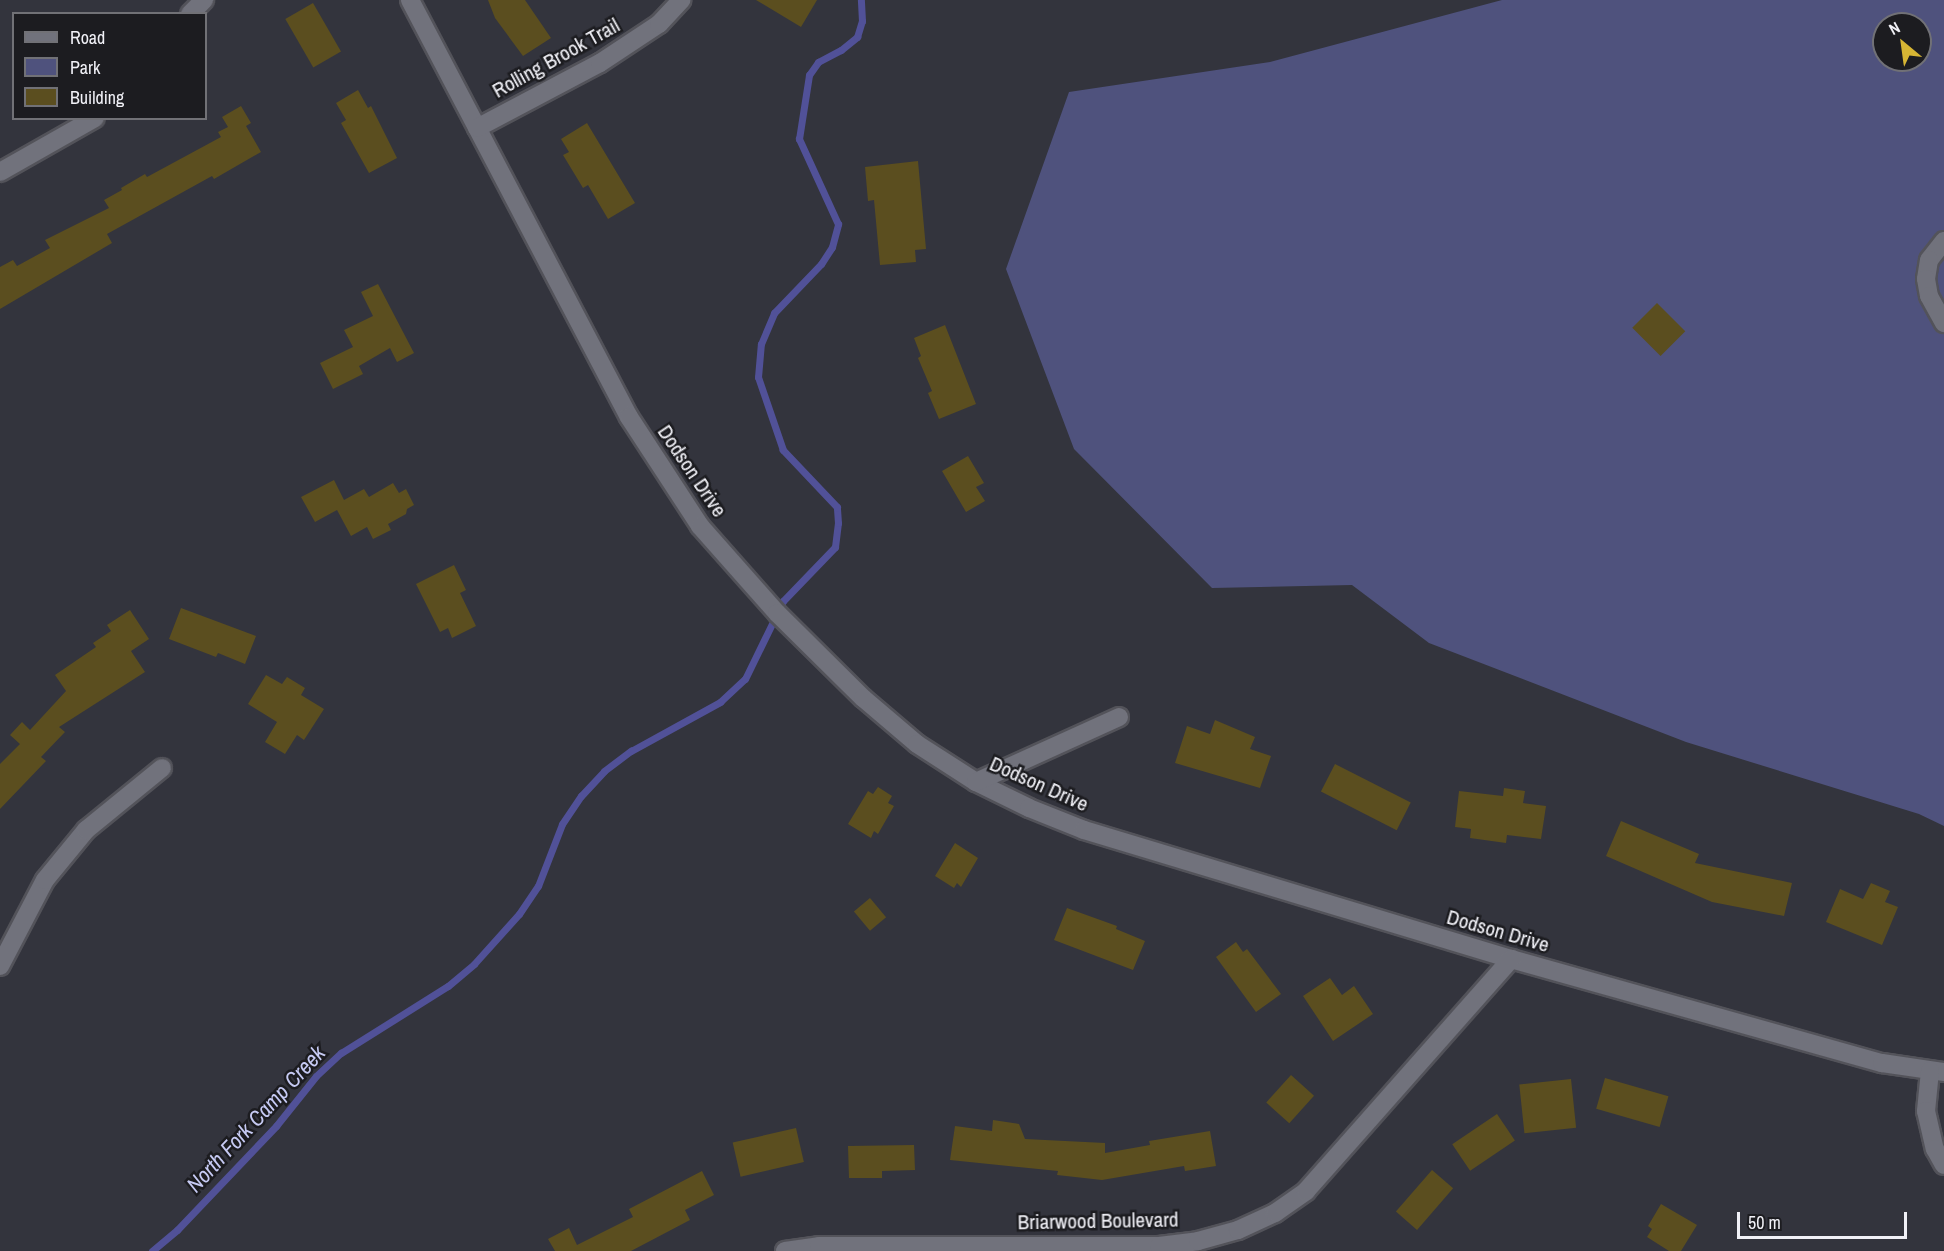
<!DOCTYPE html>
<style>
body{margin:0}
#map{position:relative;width:1944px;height:1251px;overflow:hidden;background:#33343d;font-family:"Archivo Narrow",sans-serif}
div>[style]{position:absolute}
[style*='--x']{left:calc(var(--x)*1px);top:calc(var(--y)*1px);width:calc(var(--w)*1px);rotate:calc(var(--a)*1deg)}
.green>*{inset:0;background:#4f527d}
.stream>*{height:7px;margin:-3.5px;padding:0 3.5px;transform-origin:3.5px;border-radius:3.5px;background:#515198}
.building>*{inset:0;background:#5b4e1f;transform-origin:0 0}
.roads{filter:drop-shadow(2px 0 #53535a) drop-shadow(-2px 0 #53535a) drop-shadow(0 2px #53535a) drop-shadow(0 -2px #53535a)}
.minor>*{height:18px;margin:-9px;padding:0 9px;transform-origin:9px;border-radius:9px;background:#71727c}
span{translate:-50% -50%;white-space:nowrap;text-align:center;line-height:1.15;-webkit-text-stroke:5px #1c1c20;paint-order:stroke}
.street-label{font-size:21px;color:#f1f1f7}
.water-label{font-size:22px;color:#c6caf3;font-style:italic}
.legend{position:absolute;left:12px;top:12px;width:195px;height:108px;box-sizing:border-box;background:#1c1c20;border:2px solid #717176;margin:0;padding:8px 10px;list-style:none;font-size:18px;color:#f1f1f7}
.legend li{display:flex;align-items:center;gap:12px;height:30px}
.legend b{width:30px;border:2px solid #717176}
.north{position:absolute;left:1872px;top:12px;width:60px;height:60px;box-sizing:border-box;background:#1c1c20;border:2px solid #717176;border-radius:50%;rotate:331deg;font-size:16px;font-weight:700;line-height:24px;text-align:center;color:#f1f1f7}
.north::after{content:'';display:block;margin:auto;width:21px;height:27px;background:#d6b534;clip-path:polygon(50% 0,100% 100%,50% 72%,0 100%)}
.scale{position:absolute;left:1737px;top:1212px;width:170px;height:27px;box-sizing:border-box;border:3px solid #f1f1f7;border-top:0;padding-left:8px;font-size:18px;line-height:21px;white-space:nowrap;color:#f1f1f7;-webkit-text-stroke:4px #1c1c20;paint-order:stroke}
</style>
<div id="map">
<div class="green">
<i style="clip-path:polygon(evenodd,1502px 0,1944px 0,1944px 826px,1919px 814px,1686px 742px,1429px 643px,1352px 585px,1212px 588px,1074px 449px,1006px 269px,1069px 92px,1270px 62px,1502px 0,1884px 24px,1920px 24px,1920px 60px,1884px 60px,1884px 24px)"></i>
</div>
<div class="stream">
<i style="--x:152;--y:1251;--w:33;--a:-40"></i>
<i style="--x:177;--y:1230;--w:144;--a:-46.4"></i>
<i style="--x:276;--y:1126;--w:64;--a:-51.3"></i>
<i style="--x:316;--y:1076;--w:34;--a:-43"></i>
<i style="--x:341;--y:1053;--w:126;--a:-32.1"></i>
<i style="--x:448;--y:986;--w:34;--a:-40"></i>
<i style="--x:474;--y:964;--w:67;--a:-48"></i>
<i style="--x:519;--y:914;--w:34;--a:-56"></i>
<i style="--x:538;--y:886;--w:66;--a:-68.8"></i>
<i style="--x:562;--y:824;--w:34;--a:-56"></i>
<i style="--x:581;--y:796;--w:34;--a:-47"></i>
<i style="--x:604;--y:771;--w:34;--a:-37"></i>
<i style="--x:631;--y:751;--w:102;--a:-28.8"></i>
<i style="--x:720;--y:702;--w:34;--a:-43"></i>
<i style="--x:745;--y:679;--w:87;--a:-64"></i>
<i style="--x:783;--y:601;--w:75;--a:-46.1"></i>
<i style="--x:835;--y:547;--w:24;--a:-83"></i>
<i style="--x:838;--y:523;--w:16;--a:-94"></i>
<i style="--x:837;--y:507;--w:79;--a:-133.5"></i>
<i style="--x:783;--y:450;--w:77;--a:-108.9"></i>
<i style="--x:758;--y:377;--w:33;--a:-85"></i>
<i style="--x:761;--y:344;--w:34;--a:-67"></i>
<i style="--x:774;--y:313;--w:68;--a:-46.2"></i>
<i style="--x:821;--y:264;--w:20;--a:-57"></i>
<i style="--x:832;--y:247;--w:24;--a:-75"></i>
<i style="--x:838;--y:224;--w:94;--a:-114.6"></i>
<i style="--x:799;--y:139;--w:65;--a:-81.1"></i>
<i style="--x:809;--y:75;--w:16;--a:-55"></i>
<i style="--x:818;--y:62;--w:26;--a:-28"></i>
<i style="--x:841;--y:50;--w:21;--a:-39"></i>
<i style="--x:857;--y:37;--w:17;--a:-73"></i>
<i style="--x:862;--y:21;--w:21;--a:-93"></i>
</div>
<div class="building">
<i style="clip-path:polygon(488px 0,525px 0,551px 38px,523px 56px,495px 18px)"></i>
<i style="clip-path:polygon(756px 0,817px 0,801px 27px)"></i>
<i style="left:313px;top:3px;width:56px;height:32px;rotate:60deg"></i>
<i style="clip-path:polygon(358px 90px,368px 108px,371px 106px,397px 158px,369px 173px,341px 123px,346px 120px,336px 103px)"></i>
<i style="clip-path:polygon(241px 106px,251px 123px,246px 126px,261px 152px,214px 179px,212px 176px,107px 234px,112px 243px,0 309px,0 267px,13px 260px,17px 266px,50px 248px,45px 240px,109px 208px,104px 200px,122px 190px,121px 188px,145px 174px,147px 177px,221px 137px,218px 132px,228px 127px,222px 117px)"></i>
<i style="clip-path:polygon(587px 123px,635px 203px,608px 219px,588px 185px,583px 188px,563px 155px,569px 152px,561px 139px)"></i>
<i style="clip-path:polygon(918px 161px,926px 249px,915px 250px,916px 262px,880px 265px,874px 200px,868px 201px,865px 167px)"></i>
<i style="clip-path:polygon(378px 284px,414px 353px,397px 362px,390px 348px,359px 366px,363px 374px,333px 389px,320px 363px,353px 347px,344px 330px,373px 316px,361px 292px)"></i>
<i style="left:1657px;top:303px;width:40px;height:35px;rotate:45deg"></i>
<i style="clip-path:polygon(945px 325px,976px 404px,939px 419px,928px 393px,932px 391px,918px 358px,921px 356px,914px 338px)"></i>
<i style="clip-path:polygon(968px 456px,984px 483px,976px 487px,985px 501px,966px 512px,942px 471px)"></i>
<i style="clip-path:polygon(334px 480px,344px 500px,364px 489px,369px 497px,393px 483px,399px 493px,406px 489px,414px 505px,407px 509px,406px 514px,388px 524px,391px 530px,373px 539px,367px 527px,351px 536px,337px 510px,315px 522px,301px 497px)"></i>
<i style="clip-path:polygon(454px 565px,466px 590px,460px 593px,476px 626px,452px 638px,448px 628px,440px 632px,416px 584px)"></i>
<i style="clip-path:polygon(181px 608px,256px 636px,245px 664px,218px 653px,216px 657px,169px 639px)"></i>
<i style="clip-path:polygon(130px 610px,149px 639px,131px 651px,145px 672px,59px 727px,65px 732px,41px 757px,46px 761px,0 809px,0 764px,20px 744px,10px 735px,22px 722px,30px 730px,66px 691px,55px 675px,96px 647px,93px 643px,111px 631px,107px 625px)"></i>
<i style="clip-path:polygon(266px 675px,282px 684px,287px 677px,305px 688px,301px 695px,324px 709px,304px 740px,297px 735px,285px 754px,265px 742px,277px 722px,248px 704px)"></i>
<i style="clip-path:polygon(1215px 720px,1255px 737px,1250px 749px,1271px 756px,1260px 788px,1175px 763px,1187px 726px,1210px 734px)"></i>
<i style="left:1335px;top:764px;width:85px;height:31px;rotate:27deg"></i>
<i style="clip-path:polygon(878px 787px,892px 796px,888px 803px,894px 806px,878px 834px,874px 831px,871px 838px,848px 824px,868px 791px,873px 794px)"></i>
<i style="clip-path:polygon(1504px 788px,1525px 791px,1523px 803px,1546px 806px,1541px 839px,1507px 835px,1506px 843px,1470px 838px,1471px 829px,1455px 827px,1459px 791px,1503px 796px)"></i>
<i style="clip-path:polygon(1621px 821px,1699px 854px,1695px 863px,1792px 883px,1784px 916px,1712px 902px,1606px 856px)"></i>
<i style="clip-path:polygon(955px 843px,978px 858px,961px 887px,957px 883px,954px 888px,935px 876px)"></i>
<i style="clip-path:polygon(1871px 883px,1890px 891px,1885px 902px,1898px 907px,1882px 945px,1826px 922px,1840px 889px,1863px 899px)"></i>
<i style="left:870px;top:898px;width:25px;height:21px;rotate:50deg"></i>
<i style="clip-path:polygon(1067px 908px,1117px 926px,1116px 929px,1145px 941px,1133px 970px,1054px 940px)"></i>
<i style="clip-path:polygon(1236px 942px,1243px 952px,1247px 949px,1281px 994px,1256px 1012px,1216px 957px)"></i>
<i style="clip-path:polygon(1330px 978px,1342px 995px,1354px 986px,1373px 1014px,1333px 1041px,1303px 996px)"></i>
<i style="left:1291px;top:1075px;width:31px;height:37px;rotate:42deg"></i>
<i style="left:1605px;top:1078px;width:66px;height:32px;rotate:16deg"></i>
<i style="left:1571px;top:1079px;width:49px;height:52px;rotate:84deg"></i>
<i style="left:1497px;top:1114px;width:32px;height:54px;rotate:56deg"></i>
<i style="clip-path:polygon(993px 1120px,1019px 1124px,1025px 1139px,1105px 1143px,1105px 1153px,1150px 1145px,1149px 1141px,1210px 1131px,1216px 1166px,1185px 1171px,1184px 1166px,1102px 1180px,1057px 1175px,1058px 1171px,950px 1160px,955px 1126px,992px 1131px)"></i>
<i style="left:796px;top:1128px;width:35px;height:65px;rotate:77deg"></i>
<i style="clip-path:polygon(914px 1145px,915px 1170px,882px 1171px,882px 1178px,849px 1178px,848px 1146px)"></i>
<i style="left:1432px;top:1170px;width:28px;height:55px;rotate:41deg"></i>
<i style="clip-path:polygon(702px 1171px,714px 1195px,685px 1210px,690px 1220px,631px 1251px,555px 1251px,548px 1239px,569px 1228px,577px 1245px,633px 1217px,629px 1209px)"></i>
<i style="clip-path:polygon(1661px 1204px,1697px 1225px,1681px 1251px,1669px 1251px,1647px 1237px,1652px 1229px,1648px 1226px)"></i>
</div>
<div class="roads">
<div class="minor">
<i style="--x:410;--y:0;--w:471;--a:62.3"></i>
<i style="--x:629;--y:417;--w:130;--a:56.9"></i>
<i style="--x:700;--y:526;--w:116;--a:48.5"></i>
<i style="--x:777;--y:613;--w:121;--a:44.7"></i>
<i style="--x:863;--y:698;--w:71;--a:40.4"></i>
<i style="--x:917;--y:744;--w:70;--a:32.8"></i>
<i style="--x:976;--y:782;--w:59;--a:26.1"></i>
<i style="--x:1029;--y:808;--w:59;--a:21.8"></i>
<i style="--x:1084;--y:830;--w:446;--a:16.8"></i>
<i style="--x:1511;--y:959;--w:385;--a:15.7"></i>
<i style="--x:1882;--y:1063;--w:63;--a:8.3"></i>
<i style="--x:190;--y:14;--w:20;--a:-45"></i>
<i style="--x:477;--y:128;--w:139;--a:-27.9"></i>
<i style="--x:600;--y:63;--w:71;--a:-33.5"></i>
<i style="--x:659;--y:24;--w:33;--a:-47"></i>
<i style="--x:0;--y:172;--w:109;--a:-29.6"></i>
<i style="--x:1944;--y:241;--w:24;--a:128"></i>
<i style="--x:1929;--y:260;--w:19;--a:99"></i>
<i style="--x:1926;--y:279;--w:17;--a:80"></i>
<i style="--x:1929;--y:296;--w:31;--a:61"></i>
<i style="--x:976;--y:782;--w:157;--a:-24.4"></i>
<i style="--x:0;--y:966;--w:97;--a:-62.4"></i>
<i style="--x:45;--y:880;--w:65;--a:-50.6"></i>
<i style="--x:86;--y:830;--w:98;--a:-39.2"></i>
<i style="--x:1930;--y:1071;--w:40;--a:95.7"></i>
<i style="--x:1926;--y:1111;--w:39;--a:77"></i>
<i style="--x:1935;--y:1149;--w:18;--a:61"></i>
<i style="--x:785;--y:1251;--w:34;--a:-8"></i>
<i style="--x:819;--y:1246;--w:340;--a:0"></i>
<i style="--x:1159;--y:1246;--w:39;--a:-7"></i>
<i style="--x:1198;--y:1241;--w:41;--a:-15.4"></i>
<i style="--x:1238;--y:1230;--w:41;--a:-24.7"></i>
<i style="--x:1275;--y:1213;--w:38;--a:-35"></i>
<i style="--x:1306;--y:1191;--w:310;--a:-48.5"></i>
</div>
</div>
<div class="street-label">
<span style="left:556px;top:58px;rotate:-29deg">Rolling Brook Trail</span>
<span style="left:692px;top:471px;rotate:56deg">Dodson Drive</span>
<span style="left:1039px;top:784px;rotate:24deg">Dodson Drive</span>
<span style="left:1498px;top:931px;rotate:16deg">Dodson Drive</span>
<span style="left:1098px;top:1221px;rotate:-1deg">Briarwood Boulevard</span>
</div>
<div class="water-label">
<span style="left:256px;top:1119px;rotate:-47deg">North Fork Camp Creek</span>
</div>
<ul class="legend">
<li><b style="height:8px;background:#71727c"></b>Road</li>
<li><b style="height:16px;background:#4f527d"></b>Park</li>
<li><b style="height:16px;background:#5b4e1f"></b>Building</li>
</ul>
<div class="north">N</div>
<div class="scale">50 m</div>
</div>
